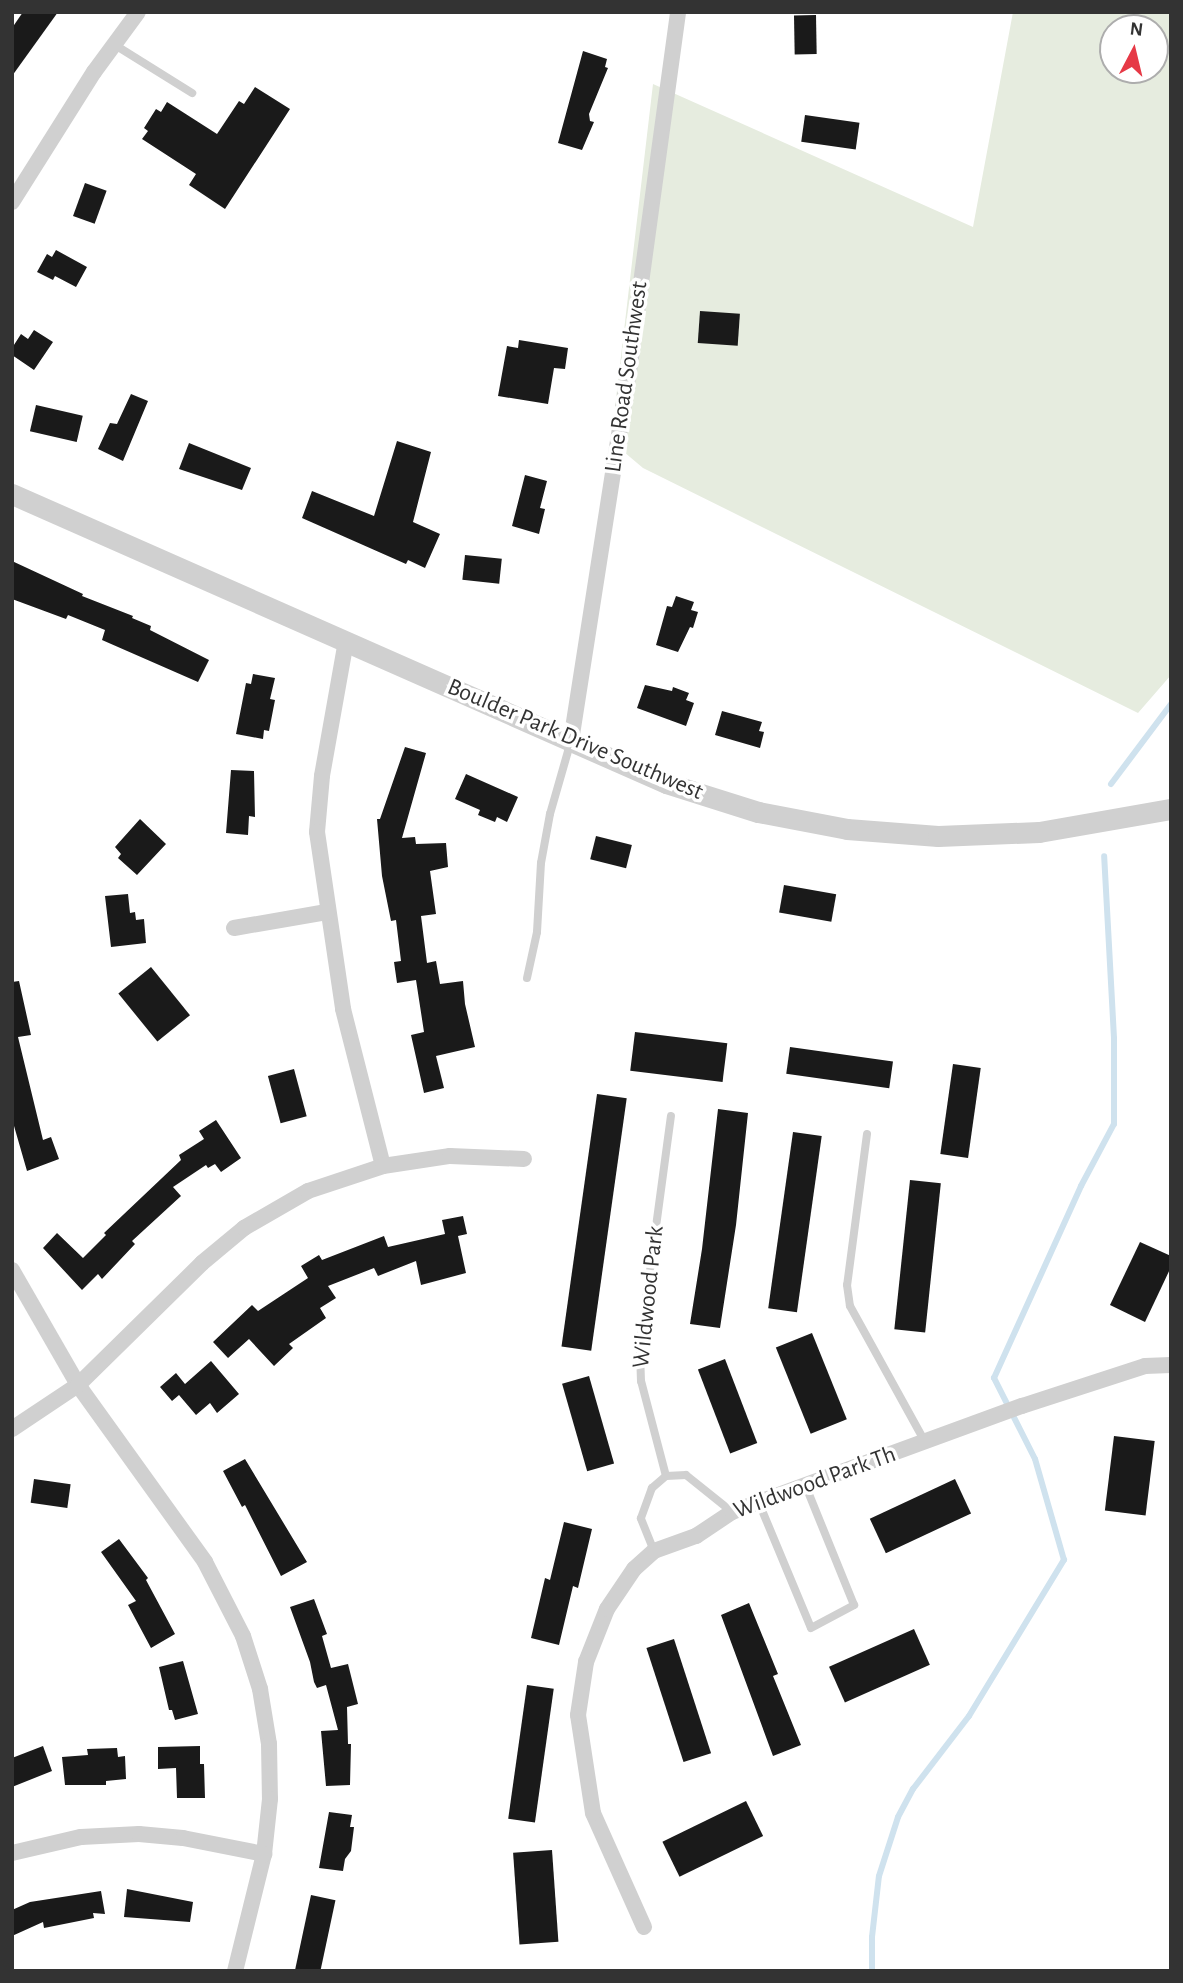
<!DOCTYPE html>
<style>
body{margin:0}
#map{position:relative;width:1183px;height:1983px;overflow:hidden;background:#fff;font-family:"Alegreya Sans",sans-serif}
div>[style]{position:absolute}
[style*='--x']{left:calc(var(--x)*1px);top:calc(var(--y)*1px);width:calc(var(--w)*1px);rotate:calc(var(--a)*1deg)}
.green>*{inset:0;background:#e6ecdf}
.stream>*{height:6px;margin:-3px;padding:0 3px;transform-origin:3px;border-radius:3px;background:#cfe2ee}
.building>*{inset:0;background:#1a1a1a;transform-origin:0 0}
.service>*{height:8px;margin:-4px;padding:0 4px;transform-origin:4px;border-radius:4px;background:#d0d0d0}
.minor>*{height:16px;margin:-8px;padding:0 8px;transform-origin:8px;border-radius:8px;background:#d0d0d0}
.tertiary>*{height:21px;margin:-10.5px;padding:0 10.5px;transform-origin:10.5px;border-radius:10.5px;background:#d0d0d0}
span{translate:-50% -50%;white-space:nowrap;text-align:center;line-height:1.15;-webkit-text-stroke:7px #fff;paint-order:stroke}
.street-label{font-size:24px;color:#333}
.frame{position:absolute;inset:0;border:14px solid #333;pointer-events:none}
.north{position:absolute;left:1099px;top:14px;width:70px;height:70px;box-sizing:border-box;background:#fff;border:2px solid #adadad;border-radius:50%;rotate:7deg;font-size:19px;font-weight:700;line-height:28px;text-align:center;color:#333}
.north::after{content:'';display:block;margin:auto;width:24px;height:32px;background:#e63946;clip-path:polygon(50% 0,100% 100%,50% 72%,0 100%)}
</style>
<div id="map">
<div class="green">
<i style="clip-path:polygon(evenodd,1013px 12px,1171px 12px,1171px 675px,1138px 713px,643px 468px,611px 441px,653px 84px,973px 227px,1013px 12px,1113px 28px,1155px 28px,1155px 70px,1113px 70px,1113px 28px)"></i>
</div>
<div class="stream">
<i style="--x:1111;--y:784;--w:100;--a:-53.1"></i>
<i style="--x:872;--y:1971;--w:34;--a:-90"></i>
<i style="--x:872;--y:1937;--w:61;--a:-83.5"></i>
<i style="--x:879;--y:1876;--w:62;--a:-72.1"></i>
<i style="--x:898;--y:1817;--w:32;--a:-62"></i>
<i style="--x:913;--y:1789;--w:92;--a:-52.5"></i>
<i style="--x:969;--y:1716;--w:183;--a:-58.7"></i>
<i style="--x:1064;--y:1560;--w:105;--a:-106"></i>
<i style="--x:1035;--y:1459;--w:91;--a:-116.8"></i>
<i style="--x:994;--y:1378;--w:211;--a:-65.6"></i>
<i style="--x:1081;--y:1186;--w:70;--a:-62"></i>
<i style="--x:1114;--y:1124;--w:86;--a:-90"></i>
<i style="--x:1114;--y:1038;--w:182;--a:-93.1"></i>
</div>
<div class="building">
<i style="clip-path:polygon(23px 12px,58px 12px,12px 76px,12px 28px)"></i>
<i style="left:816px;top:15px;width:39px;height:22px;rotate:89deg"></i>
<i style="clip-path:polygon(583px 51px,607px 59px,605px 67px,608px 68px,589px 114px,590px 121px,594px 122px,582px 150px,558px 143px)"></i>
<i style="clip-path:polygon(255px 87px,290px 109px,225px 209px,189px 185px,196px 174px,142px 139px,148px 131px,144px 128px,156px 109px,161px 112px,167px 102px,217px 134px,239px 101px,244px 104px)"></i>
<i style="left:805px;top:115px;width:55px;height:27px;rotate:8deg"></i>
<i style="left:85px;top:183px;width:23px;height:35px;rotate:20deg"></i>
<i style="clip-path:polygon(56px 250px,87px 267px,76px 287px,55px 276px,53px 280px,37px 272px,47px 254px,52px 257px)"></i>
<i style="left:700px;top:311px;width:40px;height:32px;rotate:4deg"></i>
<i style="clip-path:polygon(34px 330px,53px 342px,34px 370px,12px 355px,12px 348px,21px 334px,28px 339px)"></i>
<i style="clip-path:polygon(519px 340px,568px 348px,565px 369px,554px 368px,548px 404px,498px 396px,507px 346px,518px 348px)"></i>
<i style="clip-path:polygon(131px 394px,148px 401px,123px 461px,98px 449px,110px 423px,117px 424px)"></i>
<i style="left:36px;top:405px;width:48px;height:27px;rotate:13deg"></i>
<i style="clip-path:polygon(397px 441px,431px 452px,413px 522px,440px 534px,425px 568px,408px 560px,406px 564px,302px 518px,312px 491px,374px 516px)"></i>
<i style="clip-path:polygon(189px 443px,251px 468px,242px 490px,179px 469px)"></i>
<i style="clip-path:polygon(525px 475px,547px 481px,540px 508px,545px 509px,539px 534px,512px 526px)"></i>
<i style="left:465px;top:555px;width:37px;height:25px;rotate:6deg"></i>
<i style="clip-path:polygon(12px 561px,83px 594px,82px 596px,133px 616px,132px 618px,151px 626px,150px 630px,209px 660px,198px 682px,102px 640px,105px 630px,68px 615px,66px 619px,12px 599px)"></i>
<i style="clip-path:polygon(676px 596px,694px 602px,691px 610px,698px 612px,693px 628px,690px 627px,678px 652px,656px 645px,667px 606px,672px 607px)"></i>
<i style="clip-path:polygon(253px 674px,275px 678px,270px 699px,275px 700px,269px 731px,264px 730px,263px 739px,236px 734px,246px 683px,251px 684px)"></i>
<i style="clip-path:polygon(645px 685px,672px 691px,673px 687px,689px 693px,686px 700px,694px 703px,686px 726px,637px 708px)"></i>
<i style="clip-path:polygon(722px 711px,762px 722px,759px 731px,764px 732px,760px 748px,715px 735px)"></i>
<i style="clip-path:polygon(405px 747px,426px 753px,402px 838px,415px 837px,416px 844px,446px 843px,448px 867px,430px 871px,436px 914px,421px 916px,427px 963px,436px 961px,440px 984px,463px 981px,465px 1004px,475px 1047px,436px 1056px,444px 1088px,424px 1093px,411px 1035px,424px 1032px,416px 980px,397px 983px,394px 962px,401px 961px,396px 920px,391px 921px,382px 876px,377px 819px,380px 819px)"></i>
<i style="clip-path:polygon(231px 770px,254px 771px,255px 817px,249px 816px,248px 835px,226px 833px)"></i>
<i style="clip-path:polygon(466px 774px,518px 797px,507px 822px,497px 817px,495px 822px,478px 815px,480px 810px,455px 799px)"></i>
<i style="clip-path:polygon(140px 819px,166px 844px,137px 875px,118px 858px,121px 854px,115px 847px)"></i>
<i style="left:596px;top:836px;width:37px;height:24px;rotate:14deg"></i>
<i style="left:784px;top:885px;width:53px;height:28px;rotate:10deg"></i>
<i style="clip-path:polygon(128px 894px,130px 913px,135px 912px,136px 920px,144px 919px,146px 943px,111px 947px,105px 896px)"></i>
<i style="left:151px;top:967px;width:62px;height:42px;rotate:51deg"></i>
<i style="clip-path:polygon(19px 981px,31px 1035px,18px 1037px,43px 1140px,51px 1137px,59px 1159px,27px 1171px,12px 1119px,12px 982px)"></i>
<i style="left:635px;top:1032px;width:93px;height:39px;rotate:7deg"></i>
<i style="left:790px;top:1047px;width:104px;height:27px;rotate:8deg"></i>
<i style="left:953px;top:1064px;width:28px;height:91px;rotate:8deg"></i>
<i style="left:294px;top:1069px;width:49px;height:27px;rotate:75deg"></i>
<i style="left:597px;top:1094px;width:30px;height:255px;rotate:8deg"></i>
<i style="clip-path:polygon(718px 1109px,748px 1113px,736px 1225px,720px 1328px,690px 1324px,702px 1249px)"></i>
<i style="clip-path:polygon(216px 1120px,241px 1158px,221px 1172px,215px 1164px,208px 1168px,206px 1165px,173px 1187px,181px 1196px,132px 1241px,135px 1244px,102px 1279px,98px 1274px,82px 1290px,43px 1248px,57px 1233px,83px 1258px,106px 1235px,104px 1233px,181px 1160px,179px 1155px,204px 1139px,199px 1131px)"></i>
<i style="left:793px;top:1132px;width:29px;height:178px;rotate:8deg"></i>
<i style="left:910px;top:1180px;width:31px;height:150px;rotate:6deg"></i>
<i style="clip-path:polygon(463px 1216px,467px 1234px,458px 1236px,466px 1273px,421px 1285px,416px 1261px,378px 1276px,374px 1268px,328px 1286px,336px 1298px,320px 1308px,326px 1318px,289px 1344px,293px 1348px,274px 1366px,249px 1339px,228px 1358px,213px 1342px,252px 1305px,258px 1311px,308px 1278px,301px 1266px,319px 1255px,322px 1260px,384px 1236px,388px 1247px,445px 1234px,442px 1220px)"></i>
<i style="clip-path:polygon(1140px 1242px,1171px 1256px,1171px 1267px,1145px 1322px,1110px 1305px)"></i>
<i style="left:812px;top:1333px;width:93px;height:39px;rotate:68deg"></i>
<i style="left:725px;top:1359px;width:90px;height:29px;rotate:69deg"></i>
<i style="clip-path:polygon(211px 1361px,239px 1394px,217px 1413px,210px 1403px,196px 1415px,179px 1395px,172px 1401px,160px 1387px,176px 1373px,185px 1384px)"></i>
<i style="left:589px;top:1376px;width:91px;height:28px;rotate:74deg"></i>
<i style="left:1114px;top:1436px;width:41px;height:75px;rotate:7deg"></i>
<i style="clip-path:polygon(245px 1459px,307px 1562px,281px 1576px,245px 1505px,242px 1507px,223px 1471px)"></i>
<i style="left:34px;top:1479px;width:37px;height:24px;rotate:8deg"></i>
<i style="left:955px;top:1479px;width:38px;height:94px;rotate:65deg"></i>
<i style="clip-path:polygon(564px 1522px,592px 1529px,578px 1588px,573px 1586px,559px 1645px,531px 1638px,545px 1578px,550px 1580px)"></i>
<i style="clip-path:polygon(119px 1539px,148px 1578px,146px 1580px,175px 1634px,151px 1648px,128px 1605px,136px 1601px,101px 1552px)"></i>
<i style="clip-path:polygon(314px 1599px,327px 1634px,322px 1636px,331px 1668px,348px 1664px,358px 1704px,347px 1707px,348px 1744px,351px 1744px,350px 1785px,326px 1786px,321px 1731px,338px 1730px,326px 1685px,317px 1688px,314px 1682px,310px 1662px,290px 1607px)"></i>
<i style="clip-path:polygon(749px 1603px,778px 1674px,773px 1676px,801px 1745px,773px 1756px,721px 1615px)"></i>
<i style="left:914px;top:1629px;width:39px;height:93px;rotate:66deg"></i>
<i style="left:674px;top:1639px;width:120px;height:29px;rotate:72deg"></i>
<i style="clip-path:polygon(183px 1661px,198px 1714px,175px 1720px,172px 1710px,169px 1710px,159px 1667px)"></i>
<i style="left:527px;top:1685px;width:27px;height:135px;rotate:8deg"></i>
<i style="clip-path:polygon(43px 1746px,52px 1771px,12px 1787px,12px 1758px)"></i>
<i style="clip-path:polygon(200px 1746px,200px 1764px,204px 1764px,205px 1798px,177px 1798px,176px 1768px,158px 1769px,158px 1747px)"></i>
<i style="clip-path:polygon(117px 1748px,118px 1757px,125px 1756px,126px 1779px,106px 1781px,106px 1785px,65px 1785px,62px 1757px,88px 1755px,87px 1749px)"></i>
<i style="left:746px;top:1801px;width:39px;height:93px;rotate:64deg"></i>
<i style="clip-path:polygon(329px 1812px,352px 1815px,350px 1827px,354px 1827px,351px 1851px,345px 1859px,343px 1871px,319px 1868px)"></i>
<i style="left:552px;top:1850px;width:92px;height:39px;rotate:86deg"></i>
<i style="clip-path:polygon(127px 1889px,193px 1902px,190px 1922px,124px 1917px)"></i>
<i style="clip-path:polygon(101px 1891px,105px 1914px,93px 1913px,94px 1918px,44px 1928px,43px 1922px,12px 1936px,12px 1910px,30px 1902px)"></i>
<i style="left:311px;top:1895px;width:25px;height:78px;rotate:12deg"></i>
</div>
<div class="service">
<i style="--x:115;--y:45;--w:91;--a:31.9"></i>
<i style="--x:527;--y:978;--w:47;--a:-77.7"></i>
<i style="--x:537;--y:932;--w:69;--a:-86.7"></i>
<i style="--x:541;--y:863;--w:50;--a:-79.6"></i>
<i style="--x:550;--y:814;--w:76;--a:-74"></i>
<i style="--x:867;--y:1134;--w:152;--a:97.5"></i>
<i style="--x:847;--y:1285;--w:21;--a:82"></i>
<i style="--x:850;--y:1306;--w:155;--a:61.1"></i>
<i style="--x:666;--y:1476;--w:98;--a:-104.7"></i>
<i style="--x:641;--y:1381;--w:36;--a:-92"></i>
<i style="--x:640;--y:1345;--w:231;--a:-82.3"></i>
<i style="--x:759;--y:1503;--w:135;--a:67.4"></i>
<i style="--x:811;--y:1628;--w:49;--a:-28.1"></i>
<i style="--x:854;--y:1605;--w:127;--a:-112.1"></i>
<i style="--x:654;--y:1551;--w:35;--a:-112"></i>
<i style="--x:641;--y:1518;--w:32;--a:-70"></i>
<i style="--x:652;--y:1488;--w:18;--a:-41"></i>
<i style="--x:666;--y:1476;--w:20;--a:-3"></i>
<i style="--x:686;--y:1475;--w:59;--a:38.8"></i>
</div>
<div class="minor">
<i style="--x:12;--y:202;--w:154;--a:-57.8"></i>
<i style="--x:94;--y:72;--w:74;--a:-53.7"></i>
<i style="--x:346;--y:641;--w:137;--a:100.1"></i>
<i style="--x:322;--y:776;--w:56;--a:95.1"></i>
<i style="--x:317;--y:832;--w:179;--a:81.6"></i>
<i style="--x:343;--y:1009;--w:162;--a:75.7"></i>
<i style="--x:571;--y:741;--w:390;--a:-81.1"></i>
<i style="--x:631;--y:356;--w:347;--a:-82.2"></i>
<i style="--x:234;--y:928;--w:94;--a:-9.8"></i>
<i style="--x:12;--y:1270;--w:133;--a:60.1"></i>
<i style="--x:78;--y:1385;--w:218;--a:54.3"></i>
<i style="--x:205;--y:1562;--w:83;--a:62.8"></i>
<i style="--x:243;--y:1636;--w:56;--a:72.2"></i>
<i style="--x:260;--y:1689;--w:56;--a:80.7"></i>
<i style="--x:269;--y:1744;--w:55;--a:89"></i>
<i style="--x:270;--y:1799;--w:55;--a:96.2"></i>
<i style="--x:264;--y:1854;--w:121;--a:103.9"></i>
<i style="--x:12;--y:1429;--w:79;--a:-33.7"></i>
<i style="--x:78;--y:1385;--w:174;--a:-44.5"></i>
<i style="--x:202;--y:1263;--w:55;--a:-39.8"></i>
<i style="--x:244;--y:1228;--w:74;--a:-30"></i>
<i style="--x:308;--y:1191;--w:79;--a:-18.4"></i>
<i style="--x:383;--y:1166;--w:68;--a:-8.5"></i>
<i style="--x:450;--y:1156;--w:74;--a:2.3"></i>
<i style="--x:12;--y:1853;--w:71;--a:-13.1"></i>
<i style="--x:81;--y:1837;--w:58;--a:-3"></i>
<i style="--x:139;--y:1834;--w:44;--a:5.2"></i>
<i style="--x:183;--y:1838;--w:83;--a:11.2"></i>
<i style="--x:644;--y:1927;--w:125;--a:-114.1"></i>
<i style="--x:593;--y:1813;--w:99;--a:-98.7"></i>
<i style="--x:578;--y:1715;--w:54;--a:-81.4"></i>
<i style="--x:586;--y:1662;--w:57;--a:-68.4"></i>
<i style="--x:607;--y:1609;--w:48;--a:-56"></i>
<i style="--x:634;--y:1569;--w:27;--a:-42"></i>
<i style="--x:654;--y:1551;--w:45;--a:-19.7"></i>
<i style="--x:696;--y:1536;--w:43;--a:-33.7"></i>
<i style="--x:732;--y:1512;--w:309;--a:-20.1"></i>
<i style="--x:1022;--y:1406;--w:129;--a:-18"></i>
<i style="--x:1145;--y:1366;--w:26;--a:-2"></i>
</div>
<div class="tertiary">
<i style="--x:12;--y:494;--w:715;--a:23.84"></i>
<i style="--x:666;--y:783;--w:96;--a:17.5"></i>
<i style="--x:758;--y:812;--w:91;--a:10.8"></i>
<i style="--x:847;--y:829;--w:91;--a:4.4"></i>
<i style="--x:938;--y:836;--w:101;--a:-2.3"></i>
<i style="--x:1039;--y:832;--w:134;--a:-9.9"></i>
</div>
<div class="street-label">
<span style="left:627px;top:377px;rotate:-82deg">Line Road Southwest</span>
<span style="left:575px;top:740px;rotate:23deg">Boulder Park Drive Southwest</span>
<span style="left:649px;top:1297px;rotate:-84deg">Wildwood Park</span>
<span style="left:815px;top:1483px;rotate:-20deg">Wildwood Park Th</span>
</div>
<div class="frame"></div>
<div class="north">N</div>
</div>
